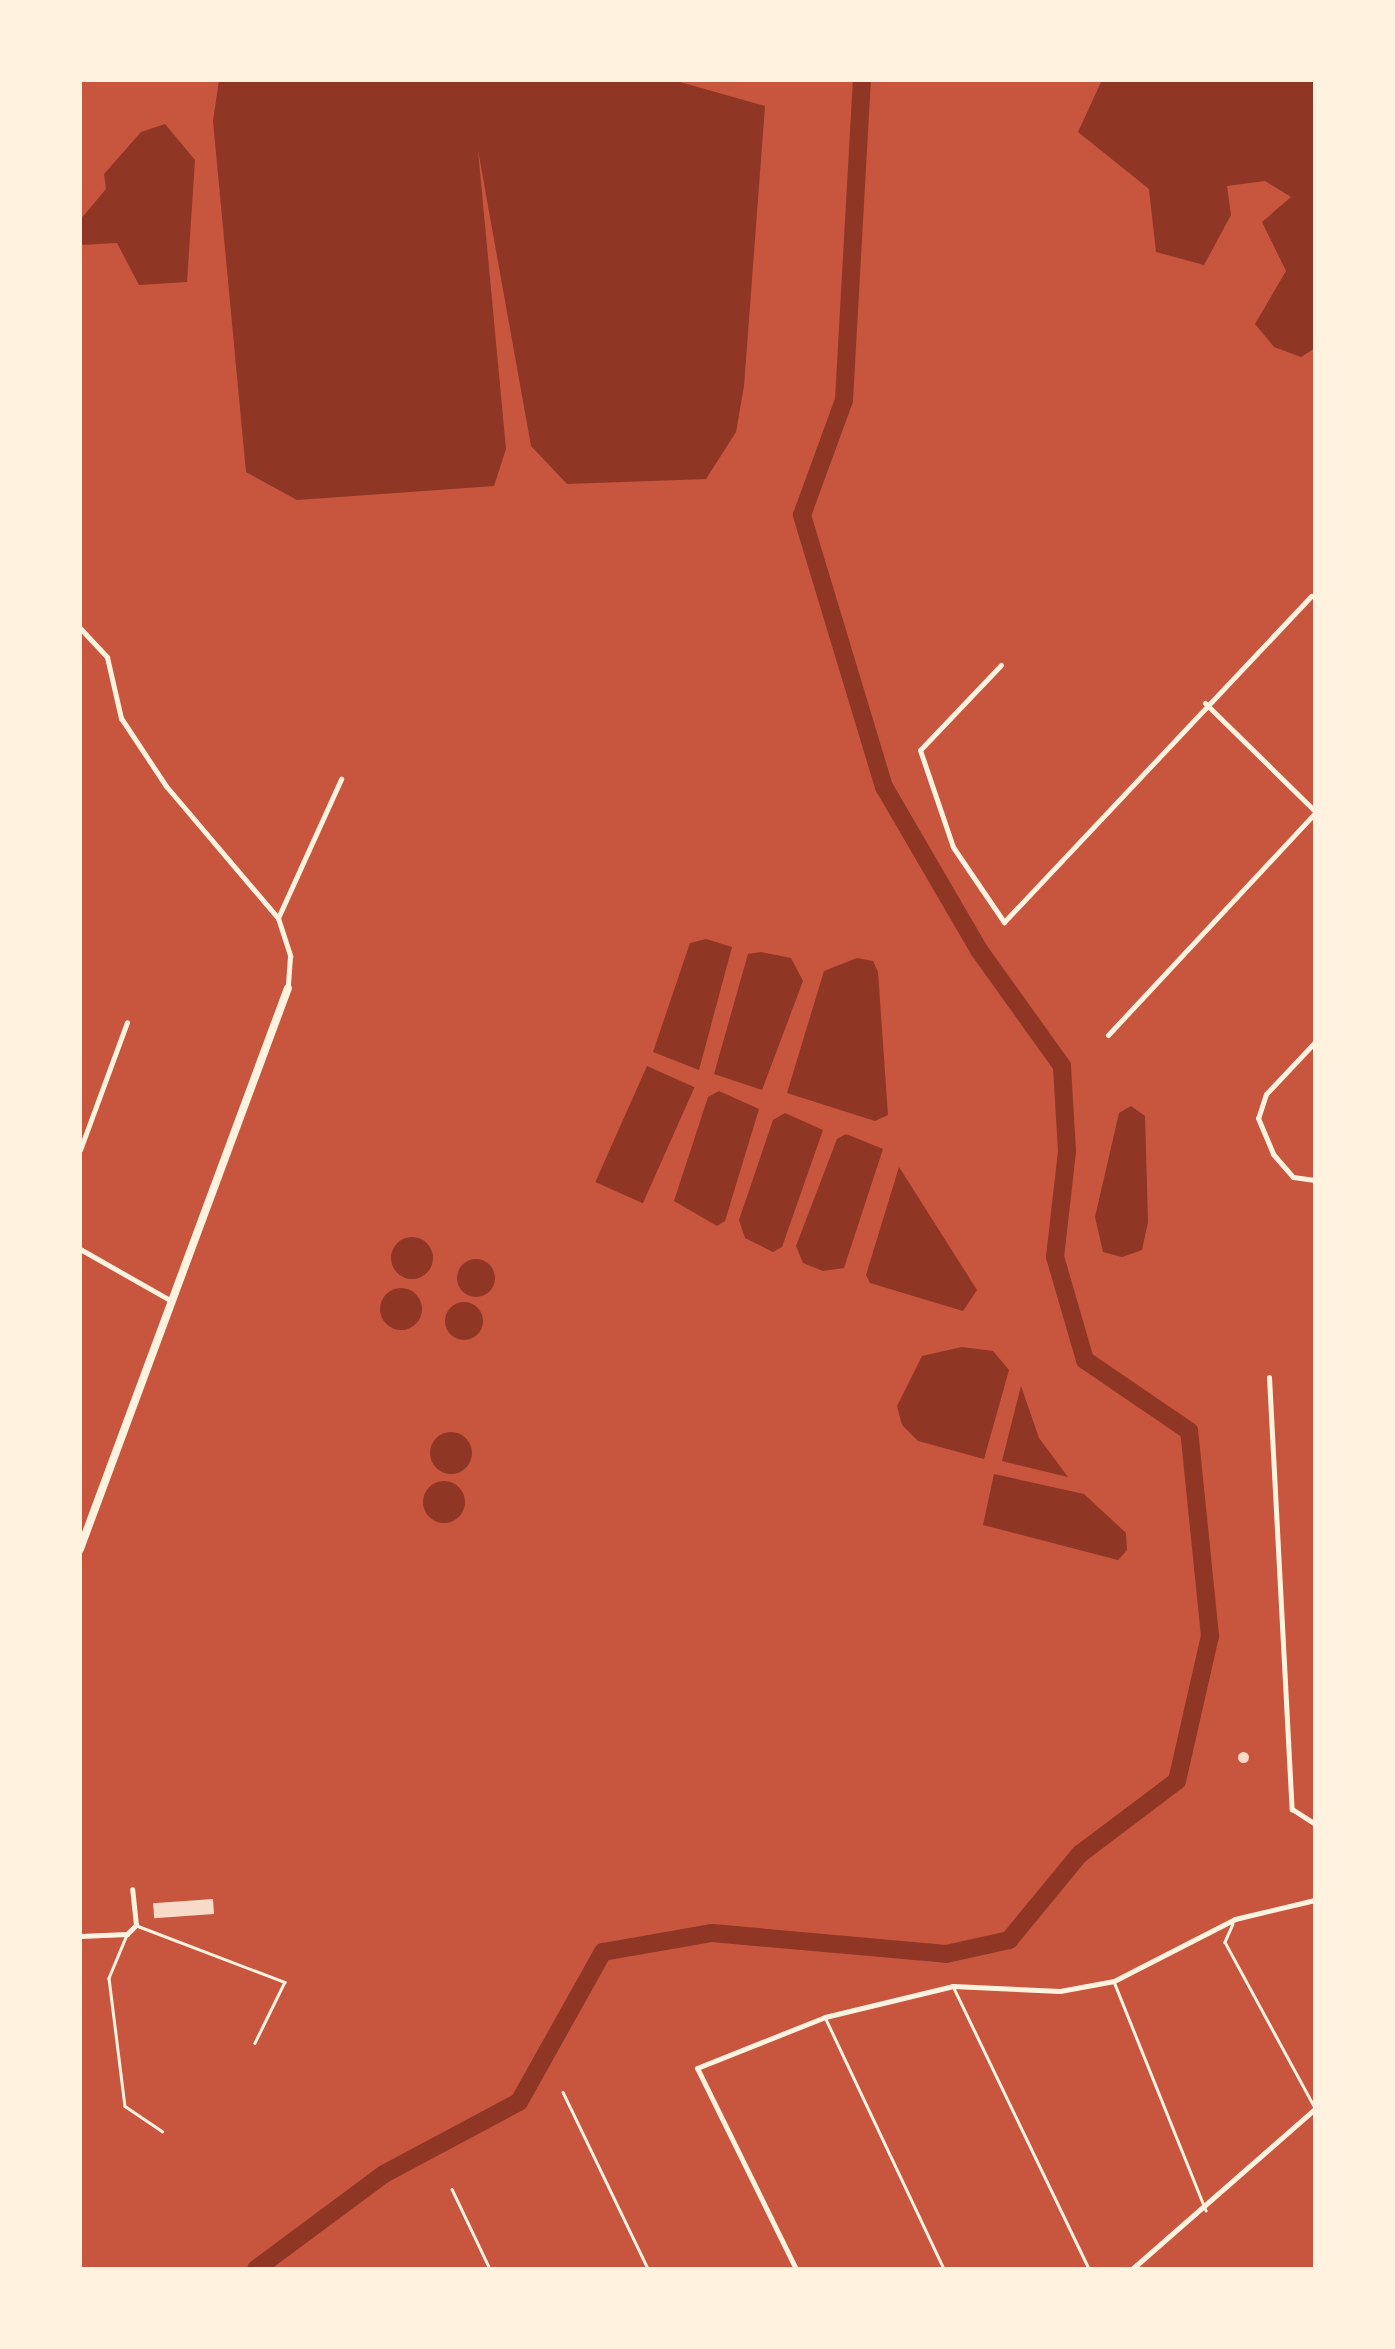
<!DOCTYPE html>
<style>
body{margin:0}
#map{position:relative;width:1395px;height:2349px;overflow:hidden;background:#c8553d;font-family:"PT Sans Narrow",sans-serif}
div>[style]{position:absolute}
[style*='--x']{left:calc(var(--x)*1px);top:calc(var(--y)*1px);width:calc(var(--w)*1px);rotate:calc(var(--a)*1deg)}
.water>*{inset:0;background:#8f3625;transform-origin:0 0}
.round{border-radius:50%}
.river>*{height:18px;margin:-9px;padding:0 9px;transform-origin:9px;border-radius:9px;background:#8f3625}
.building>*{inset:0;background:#f7dbc8;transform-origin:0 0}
.service>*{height:2.5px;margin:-1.25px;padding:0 1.25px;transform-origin:1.25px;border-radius:1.25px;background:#fff3e0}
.minor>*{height:5px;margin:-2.5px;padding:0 2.5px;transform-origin:2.5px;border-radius:2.5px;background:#fff3e0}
.tertiary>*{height:8px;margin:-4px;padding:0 4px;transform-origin:4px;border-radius:4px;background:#fff3e0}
span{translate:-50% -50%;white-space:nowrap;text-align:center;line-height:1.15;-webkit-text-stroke:9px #fff3e0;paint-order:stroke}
.frame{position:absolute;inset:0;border:82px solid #fff3e0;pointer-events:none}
</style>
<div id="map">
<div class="water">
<i style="clip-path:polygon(219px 80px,673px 80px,765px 106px,744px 386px,736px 432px,706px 479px,567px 484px,531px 446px,478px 150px,506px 449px,494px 486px,297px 500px,246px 472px,213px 121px)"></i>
<i style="clip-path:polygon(1102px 80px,1315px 80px,1315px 348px,1301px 357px,1274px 347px,1255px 324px,1286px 271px,1262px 222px,1291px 197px,1265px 181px,1227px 186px,1231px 215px,1204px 265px,1156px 252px,1149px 189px,1078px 132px)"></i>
<i style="clip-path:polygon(165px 124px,195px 160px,187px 282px,139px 285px,117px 243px,80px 245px,80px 220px,106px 189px,104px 174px,141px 132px)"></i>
<i style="clip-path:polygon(706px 939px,732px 947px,699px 1070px,653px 1052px,690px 943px)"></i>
<i style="clip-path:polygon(761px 952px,791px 958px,803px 981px,762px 1090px,714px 1074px,748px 954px)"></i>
<i style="clip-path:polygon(857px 958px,873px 961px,878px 972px,888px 1115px,875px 1121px,787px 1093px,824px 971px)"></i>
<i style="left:647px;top:1066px;width:52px;height:127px;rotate:24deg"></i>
<i style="clip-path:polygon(719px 1091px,759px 1109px,725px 1221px,717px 1226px,674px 1201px,708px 1097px)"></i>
<i style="clip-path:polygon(1131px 1106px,1145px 1116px,1148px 1222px,1142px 1250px,1122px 1257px,1103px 1252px,1095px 1217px,1119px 1113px)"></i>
<i style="clip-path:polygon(785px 1113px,823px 1130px,782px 1247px,773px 1252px,745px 1238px,739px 1220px,773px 1120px)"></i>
<i style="clip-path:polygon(846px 1134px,883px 1149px,844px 1268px,823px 1271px,803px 1263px,796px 1246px,837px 1139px)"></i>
<i style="clip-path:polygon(899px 1167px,977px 1290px,963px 1311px,870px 1283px,866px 1275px)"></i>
<i class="round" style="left:391px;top:1237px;width:42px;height:42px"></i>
<i class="round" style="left:457px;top:1259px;width:38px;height:38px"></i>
<i class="round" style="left:380px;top:1288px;width:42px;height:42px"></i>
<i class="round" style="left:445px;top:1302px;width:38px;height:38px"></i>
<i style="clip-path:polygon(962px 1347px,993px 1351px,1009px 1370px,984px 1459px,918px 1441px,902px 1425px,897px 1406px,922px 1356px)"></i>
<i style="clip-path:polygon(1021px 1386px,1039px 1438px,1068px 1477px,1002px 1461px)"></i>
<i class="round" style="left:430px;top:1432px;width:42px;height:42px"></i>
<i style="clip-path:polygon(994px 1474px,1084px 1494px,1126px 1533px,1127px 1550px,1118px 1560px,983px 1525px)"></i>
<i class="round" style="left:423px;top:1481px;width:42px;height:42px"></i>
</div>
<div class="river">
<i style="--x:256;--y:2269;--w:159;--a:-36.6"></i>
<i style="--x:384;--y:2174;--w:153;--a:-28.1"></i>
<i style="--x:519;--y:2102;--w:172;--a:-60.8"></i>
<i style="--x:603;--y:1952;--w:111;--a:-9.9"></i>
<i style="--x:712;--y:1933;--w:235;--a:5.1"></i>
<i style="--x:946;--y:1954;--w:65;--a:-12.5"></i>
<i style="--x:1009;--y:1940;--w:112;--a:-50.5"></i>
<i style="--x:1080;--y:1854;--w:121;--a:-37"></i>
<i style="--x:1177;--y:1781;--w:149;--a:-77.2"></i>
<i style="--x:1210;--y:1636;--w:206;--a:-95.8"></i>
<i style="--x:1189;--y:1431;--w:126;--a:-145.7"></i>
<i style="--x:1085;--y:1360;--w:107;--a:-106.2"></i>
<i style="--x:1055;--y:1257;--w:107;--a:-83.5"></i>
<i style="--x:1067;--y:1151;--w:85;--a:-93.4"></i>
<i style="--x:1062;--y:1066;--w:143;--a:-125.6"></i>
<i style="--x:979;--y:950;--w:189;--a:-120.2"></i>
<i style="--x:884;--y:787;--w:284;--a:-106.8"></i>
<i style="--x:802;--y:515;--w:122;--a:-69.9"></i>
<i style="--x:844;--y:400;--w:321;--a:-86.8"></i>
</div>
<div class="building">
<i class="round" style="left:1237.5px;top:1751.5px;width:11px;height:11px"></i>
<i style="left:213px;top:1899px;width:15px;height:60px;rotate:86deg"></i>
</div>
<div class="service">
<i style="--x:1233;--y:1924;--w:20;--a:114"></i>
<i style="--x:1225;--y:1942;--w:187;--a:61.5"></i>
<i style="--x:138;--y:1926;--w:157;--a:20.9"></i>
<i style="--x:285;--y:1982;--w:68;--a:116.2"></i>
<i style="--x:127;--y:1935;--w:47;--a:112.7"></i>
<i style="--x:109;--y:1978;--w:129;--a:82.9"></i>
<i style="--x:125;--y:2106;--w:45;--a:34"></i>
<i style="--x:1115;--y:1984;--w:244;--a:68.1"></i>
<i style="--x:953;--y:1986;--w:314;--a:64.3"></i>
<i style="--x:825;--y:2017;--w:279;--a:64.7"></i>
<i style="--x:563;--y:2092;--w:196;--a:64.3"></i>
<i style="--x:452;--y:2189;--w:89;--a:64.6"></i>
</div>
<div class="minor">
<i style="--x:80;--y:628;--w:40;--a:47"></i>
<i style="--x:107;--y:657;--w:63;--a:77.1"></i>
<i style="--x:121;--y:718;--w:82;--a:56.5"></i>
<i style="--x:166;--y:786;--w:173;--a:49.7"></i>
<i style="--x:278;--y:918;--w:40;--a:72"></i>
<i style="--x:290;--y:956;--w:32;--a:94"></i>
<i style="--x:1001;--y:665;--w:117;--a:133.6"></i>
<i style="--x:920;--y:750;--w:102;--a:71.2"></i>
<i style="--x:953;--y:847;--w:91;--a:55.8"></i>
<i style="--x:1004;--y:922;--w:448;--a:-46.7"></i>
<i style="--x:1205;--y:703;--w:154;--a:44.5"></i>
<i style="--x:278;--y:918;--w:153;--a:-65.6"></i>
<i style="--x:1108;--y:1035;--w:304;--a:-47"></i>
<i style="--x:1315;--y:1042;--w:71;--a:133.3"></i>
<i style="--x:1266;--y:1094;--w:25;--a:108"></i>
<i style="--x:1258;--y:1118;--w:39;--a:67"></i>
<i style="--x:1273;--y:1154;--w:30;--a:49"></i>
<i style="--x:1293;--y:1177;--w:22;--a:8"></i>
<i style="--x:80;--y:1150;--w:136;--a:-69.8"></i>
<i style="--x:80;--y:1249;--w:101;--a:29.6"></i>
<i style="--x:1269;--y:1377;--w:433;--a:87"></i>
<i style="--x:1292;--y:1809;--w:27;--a:33"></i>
<i style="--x:80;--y:1936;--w:47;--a:-2.4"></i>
<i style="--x:127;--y:1934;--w:13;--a:-45"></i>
<i style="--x:136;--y:1925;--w:36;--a:-96"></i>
<i style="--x:796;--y:2269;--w:224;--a:-116.2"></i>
<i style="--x:697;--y:2068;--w:138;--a:-21.7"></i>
<i style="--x:825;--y:2017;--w:132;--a:-13.6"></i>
<i style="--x:953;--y:1986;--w:107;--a:2.7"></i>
<i style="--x:1060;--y:1991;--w:55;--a:-10.5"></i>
<i style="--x:1114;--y:1981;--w:136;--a:-27.1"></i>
<i style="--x:1235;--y:1919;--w:82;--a:-13.4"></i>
<i style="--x:1132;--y:2269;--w:243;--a:-41.2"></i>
</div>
<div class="tertiary">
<i style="--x:80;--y:1549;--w:598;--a:-69.66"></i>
</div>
<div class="frame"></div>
</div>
